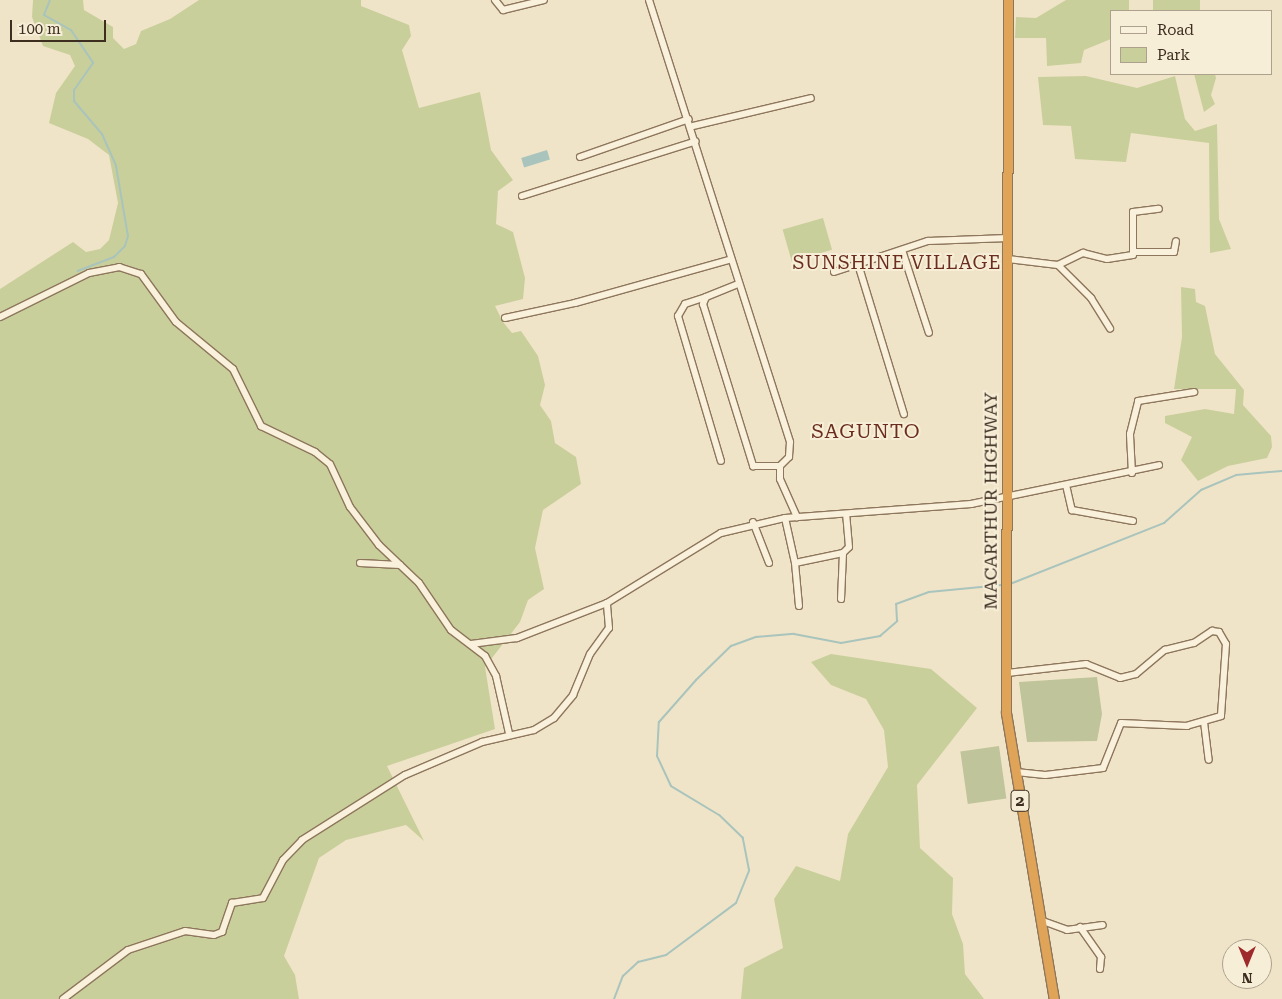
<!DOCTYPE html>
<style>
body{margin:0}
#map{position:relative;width:1282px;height:999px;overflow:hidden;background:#f0e4c8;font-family:"Roboto Serif",serif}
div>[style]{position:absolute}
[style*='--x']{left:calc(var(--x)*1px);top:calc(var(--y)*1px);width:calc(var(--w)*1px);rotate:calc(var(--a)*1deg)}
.green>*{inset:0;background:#c9cf9b;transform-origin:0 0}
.cemetery>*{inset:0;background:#bfc49a;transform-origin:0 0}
.water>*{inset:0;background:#a9c4bc;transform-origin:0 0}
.stream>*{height:2px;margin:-1px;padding:0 1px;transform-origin:1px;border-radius:1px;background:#a9c4bc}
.roads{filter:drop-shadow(1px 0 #8d765c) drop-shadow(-1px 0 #8d765c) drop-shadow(0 1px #8d765c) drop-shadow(0 -1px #8d765c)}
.minor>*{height:6px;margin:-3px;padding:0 3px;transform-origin:3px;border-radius:3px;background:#faf1dc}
.highway>*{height:9px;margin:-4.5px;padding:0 4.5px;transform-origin:4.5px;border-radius:4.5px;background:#e0a458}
span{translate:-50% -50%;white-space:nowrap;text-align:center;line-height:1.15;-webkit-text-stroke:4px #f7eed8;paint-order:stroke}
.shield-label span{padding:1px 4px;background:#f7eed8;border:1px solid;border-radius:4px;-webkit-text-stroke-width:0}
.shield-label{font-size:16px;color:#3d2e20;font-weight:700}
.street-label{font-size:18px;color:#3d2e20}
.neighbourhood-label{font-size:19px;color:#6b2e1e;letter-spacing:1px}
.quarter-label{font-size:20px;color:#6b2e1e;letter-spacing:1px}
.legend{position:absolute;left:1110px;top:10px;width:162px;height:65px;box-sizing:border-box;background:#f7eed8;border:1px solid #ada18e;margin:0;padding:6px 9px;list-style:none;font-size:15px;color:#3d2e20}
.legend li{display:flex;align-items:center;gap:10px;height:25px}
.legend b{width:25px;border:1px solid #ada18e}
.north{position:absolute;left:1222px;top:939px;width:50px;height:50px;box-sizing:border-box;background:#f7eed8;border:1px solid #ada18e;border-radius:50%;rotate:180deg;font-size:14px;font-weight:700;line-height:20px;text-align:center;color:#3d2e20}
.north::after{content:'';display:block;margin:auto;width:18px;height:22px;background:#9e2a2b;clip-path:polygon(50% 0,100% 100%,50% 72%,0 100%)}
.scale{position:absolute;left:10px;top:20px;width:96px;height:22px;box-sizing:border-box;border:2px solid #3d2e20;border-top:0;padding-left:6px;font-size:15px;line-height:18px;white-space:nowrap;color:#3d2e20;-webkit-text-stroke:4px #f7eed8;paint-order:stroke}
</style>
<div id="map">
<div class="green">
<i style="clip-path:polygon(33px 0,83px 0,84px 10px,113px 27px,113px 38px,124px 49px,136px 44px,141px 31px,170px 19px,199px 0,361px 0,361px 6px,409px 25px,411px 36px,402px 50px,419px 108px,480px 92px,491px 150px,513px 180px,498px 191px,496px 224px,513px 232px,525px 278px,523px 299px,495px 306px,503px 322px,512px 333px,521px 331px,538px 356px,545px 385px,540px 405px,551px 421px,555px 443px,576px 457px,581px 484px,543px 510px,535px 548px,544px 589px,528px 600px,520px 622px,485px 667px,495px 729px,387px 766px,424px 841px,406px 825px,346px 840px,319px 858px,284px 956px,295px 975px,299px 999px,0 999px,0 289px,73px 242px,86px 252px,100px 249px,109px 240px,118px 203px,109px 155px,88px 139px,49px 123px,56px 93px,75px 66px,70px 55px,43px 46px,32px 17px)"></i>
<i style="clip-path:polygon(1066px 0,1129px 0,1129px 11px,1111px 11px,1111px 39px,1084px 50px,1081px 63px,1047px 66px,1046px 38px,1015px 38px,1016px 17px,1036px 18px)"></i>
<i style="left:1153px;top:0;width:47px;height:11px"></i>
<i style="clip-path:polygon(1194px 74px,1215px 74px,1216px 78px,1211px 95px,1215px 104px,1204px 112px)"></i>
<i style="clip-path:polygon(1086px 76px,1137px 88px,1175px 76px,1185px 119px,1195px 131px,1217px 124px,1219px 219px,1231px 249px,1210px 253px,1209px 143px,1131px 133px,1126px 162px,1075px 159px,1071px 126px,1043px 125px,1038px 77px)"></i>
<i style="left:823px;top:218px;width:33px;height:42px;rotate:74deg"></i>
<i style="clip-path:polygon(1181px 287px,1195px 289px,1196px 302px,1205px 306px,1215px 354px,1244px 390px,1243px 405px,1271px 436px,1272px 447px,1267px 458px,1228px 466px,1198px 481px,1181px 460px,1192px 437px,1165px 423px,1165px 416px,1205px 409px,1234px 414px,1236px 389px,1174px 389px,1182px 337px)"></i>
<i style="clip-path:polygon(831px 654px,931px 669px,977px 708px,917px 785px,920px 848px,953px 878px,952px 914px,963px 944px,965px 974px,984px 999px,741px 999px,744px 968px,783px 948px,774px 899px,796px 866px,840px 881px,848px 834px,888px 767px,884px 730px,866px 699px,831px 685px,811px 662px)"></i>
</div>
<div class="cemetery">
<i style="clip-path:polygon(1097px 677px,1102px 714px,1097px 741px,1027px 742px,1019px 682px)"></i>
<i style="left:999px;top:746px;width:53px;height:39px;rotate:82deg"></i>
</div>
<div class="water">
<i style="left:547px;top:150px;width:10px;height:27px;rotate:73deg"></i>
</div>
<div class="stream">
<i style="--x:50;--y:0;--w:16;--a:112"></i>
<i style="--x:44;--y:15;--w:31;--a:29"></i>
<i style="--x:71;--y:30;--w:40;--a:56"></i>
<i style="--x:93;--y:63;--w:33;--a:125"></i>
<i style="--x:74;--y:90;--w:11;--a:90"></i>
<i style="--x:74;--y:101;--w:43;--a:49.7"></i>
<i style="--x:102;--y:134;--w:35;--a:66"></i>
<i style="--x:116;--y:166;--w:71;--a:80.3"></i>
<i style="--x:128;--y:236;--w:10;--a:107"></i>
<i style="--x:125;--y:246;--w:16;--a:135"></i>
<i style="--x:114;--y:257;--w:39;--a:159"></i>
<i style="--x:1010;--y:584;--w:166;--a:-21.6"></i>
<i style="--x:1164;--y:523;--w:50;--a:-41.7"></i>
<i style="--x:1201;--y:490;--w:38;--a:-23"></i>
<i style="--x:1236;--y:475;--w:46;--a:-5"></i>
<i style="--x:614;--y:999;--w:25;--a:-69"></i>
<i style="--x:623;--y:976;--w:21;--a:-43"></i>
<i style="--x:638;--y:962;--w:29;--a:-14"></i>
<i style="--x:666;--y:955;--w:87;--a:-36.6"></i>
<i style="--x:736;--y:903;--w:35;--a:-68"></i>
<i style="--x:749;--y:870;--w:33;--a:-101"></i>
<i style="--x:743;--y:838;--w:33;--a:-136"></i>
<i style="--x:719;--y:815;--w:56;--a:-148.9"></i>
<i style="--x:671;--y:786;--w:33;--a:-115"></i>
<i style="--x:657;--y:756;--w:34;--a:-87"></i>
<i style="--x:659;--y:722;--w:56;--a:-48.6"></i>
<i style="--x:696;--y:680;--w:49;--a:-44.2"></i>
<i style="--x:731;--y:646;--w:27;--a:-20"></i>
<i style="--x:756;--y:637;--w:38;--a:-5"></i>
<i style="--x:794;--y:634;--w:48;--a:10.8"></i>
<i style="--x:841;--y:643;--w:40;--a:-10"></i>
<i style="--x:880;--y:636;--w:23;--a:-41"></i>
<i style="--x:897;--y:621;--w:17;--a:-93"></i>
<i style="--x:896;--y:604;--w:35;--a:-20"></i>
<i style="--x:929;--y:592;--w:73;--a:-5.5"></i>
</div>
<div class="roads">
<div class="minor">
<i style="--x:495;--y:0;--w:13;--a:51"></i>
<i style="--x:503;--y:10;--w:42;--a:-13.7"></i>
<i style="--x:649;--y:0;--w:464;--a:72.3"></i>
<i style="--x:790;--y:442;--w:15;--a:94"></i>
<i style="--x:789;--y:457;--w:13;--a:135"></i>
<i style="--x:780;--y:466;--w:13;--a:90"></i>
<i style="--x:780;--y:479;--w:42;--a:65.9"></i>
<i style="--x:693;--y:126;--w:121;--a:-13.3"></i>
<i style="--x:580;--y:157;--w:115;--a:-19.2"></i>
<i style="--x:522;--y:196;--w:182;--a:-17.5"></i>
<i style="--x:902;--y:250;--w:87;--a:72"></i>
<i style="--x:1135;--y:252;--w:39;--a:0"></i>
<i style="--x:1174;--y:252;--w:11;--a:-80"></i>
<i style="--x:1008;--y:259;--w:50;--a:6.8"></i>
<i style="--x:1058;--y:265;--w:47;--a:45"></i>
<i style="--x:1091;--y:298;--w:36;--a:58"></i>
<i style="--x:858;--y:264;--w:157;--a:73"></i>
<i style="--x:1058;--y:265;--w:28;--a:-26"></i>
<i style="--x:1083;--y:253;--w:25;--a:14"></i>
<i style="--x:1107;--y:259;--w:26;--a:-9"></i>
<i style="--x:1133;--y:255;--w:43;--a:-90"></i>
<i style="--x:1133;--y:212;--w:26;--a:-7"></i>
<i style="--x:834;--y:272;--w:99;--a:-18.3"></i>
<i style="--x:928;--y:241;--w:80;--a:-2.1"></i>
<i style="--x:738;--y:284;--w:35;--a:158"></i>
<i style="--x:706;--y:297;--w:8;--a:113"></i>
<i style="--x:703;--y:304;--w:170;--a:72.8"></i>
<i style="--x:753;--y:466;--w:27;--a:0"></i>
<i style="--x:706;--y:297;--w:22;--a:162"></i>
<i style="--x:685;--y:304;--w:14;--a:120"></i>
<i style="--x:678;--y:316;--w:151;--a:73.5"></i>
<i style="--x:0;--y:317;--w:99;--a:-26.3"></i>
<i style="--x:89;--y:273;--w:31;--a:-11"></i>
<i style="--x:119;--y:267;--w:23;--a:18"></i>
<i style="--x:141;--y:274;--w:59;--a:53.9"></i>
<i style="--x:176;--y:322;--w:74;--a:39.5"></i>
<i style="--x:233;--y:369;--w:64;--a:63.8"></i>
<i style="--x:261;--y:426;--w:60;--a:25.7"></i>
<i style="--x:315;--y:452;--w:19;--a:39"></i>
<i style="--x:330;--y:464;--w:47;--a:65.1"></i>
<i style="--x:350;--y:507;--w:48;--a:52.7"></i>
<i style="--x:379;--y:545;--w:55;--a:43.5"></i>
<i style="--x:419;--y:583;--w:57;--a:55.8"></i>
<i style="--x:451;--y:630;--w:43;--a:37.4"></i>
<i style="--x:485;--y:656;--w:23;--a:61"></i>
<i style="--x:496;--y:676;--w:58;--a:77.2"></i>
<i style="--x:505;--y:318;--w:72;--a:-12.1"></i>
<i style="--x:575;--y:303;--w:160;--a:-15.6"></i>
<i style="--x:1132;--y:473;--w:39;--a:-93"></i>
<i style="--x:1130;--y:434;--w:34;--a:-76"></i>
<i style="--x:1138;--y:401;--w:57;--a:-9.1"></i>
<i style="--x:1066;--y:485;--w:26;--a:77"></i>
<i style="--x:1072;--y:510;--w:62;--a:10.2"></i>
<i style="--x:785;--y:518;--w:46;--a:77.5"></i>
<i style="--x:753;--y:522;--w:44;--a:68.7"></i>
<i style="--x:360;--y:563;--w:40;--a:2.9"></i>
<i style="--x:841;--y:599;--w:46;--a:-87.5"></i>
<i style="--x:843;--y:553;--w:8;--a:-45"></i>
<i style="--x:849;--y:547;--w:33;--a:-95"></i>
<i style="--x:799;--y:606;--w:43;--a:-95.3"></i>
<i style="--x:795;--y:563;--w:49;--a:-11.8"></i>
<i style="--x:471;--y:644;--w:46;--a:-7.4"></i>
<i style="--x:517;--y:638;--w:97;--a:-21.3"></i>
<i style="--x:1007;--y:673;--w:80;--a:-6.5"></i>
<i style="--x:1086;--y:664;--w:37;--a:22"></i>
<i style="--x:1120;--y:678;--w:16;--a:-14"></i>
<i style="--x:1136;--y:674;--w:38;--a:-40"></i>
<i style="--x:1165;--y:650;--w:30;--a:-14"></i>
<i style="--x:1194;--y:643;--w:22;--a:-34"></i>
<i style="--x:1212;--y:631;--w:7;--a:8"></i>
<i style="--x:1219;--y:632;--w:14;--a:60"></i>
<i style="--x:1226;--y:644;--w:72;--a:94"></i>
<i style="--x:1221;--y:716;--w:35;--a:164"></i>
<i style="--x:1187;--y:726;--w:66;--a:-177.4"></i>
<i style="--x:1121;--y:723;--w:48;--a:111.8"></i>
<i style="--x:1103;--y:768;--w:58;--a:173.1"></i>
<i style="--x:1045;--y:775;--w:29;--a:-174"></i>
<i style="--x:1204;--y:722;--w:38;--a:83"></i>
<i style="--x:1040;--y:920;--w:29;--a:20"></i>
<i style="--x:1067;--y:930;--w:36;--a:-8"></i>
<i style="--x:1080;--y:927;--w:37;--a:55"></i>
<i style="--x:1101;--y:957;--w:12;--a:95"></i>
<i style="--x:63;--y:999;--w:81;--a:-37"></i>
<i style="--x:128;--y:950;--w:60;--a:-18.4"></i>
<i style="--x:185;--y:931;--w:29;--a:8"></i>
<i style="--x:214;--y:935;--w:9;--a:-21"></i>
<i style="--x:222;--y:932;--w:31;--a:-71"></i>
<i style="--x:232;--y:903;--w:31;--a:-9"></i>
<i style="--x:263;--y:898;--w:43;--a:-62.2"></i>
<i style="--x:283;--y:860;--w:28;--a:-46"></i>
<i style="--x:302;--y:840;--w:122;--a:-32.3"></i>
<i style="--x:405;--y:775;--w:84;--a:-23.2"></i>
<i style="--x:482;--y:742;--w:53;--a:-13"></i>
<i style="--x:534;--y:730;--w:23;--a:-31"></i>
<i style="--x:554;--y:718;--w:30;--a:-50"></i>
<i style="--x:573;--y:695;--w:44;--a:-67.5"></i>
<i style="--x:590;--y:654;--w:32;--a:-54"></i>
<i style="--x:609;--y:628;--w:25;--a:-95"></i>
<i style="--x:607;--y:603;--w:134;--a:-31.6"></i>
<i style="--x:721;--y:533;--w:66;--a:-13.2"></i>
<i style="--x:785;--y:518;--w:187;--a:-4.3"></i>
<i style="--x:971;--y:504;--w:192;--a:-11.7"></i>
</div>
<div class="highway">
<i style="--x:1008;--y:0;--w:713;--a:90.16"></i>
<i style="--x:1006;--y:713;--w:290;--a:80.5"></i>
</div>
</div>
<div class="shield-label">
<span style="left:1020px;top:801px">2</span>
</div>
<div class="street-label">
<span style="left:991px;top:501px;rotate:-90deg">MACARTHUR HIGHWAY</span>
</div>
<div class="neighbourhood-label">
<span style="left:897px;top:263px">SUNSHINE VILLAGE</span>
</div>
<div class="quarter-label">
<span style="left:866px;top:431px">SAGUNTO</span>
</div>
<ul class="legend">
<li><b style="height:6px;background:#faf1dc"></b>Road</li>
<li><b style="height:14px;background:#c9cf9b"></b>Park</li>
</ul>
<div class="north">N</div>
<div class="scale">100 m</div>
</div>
